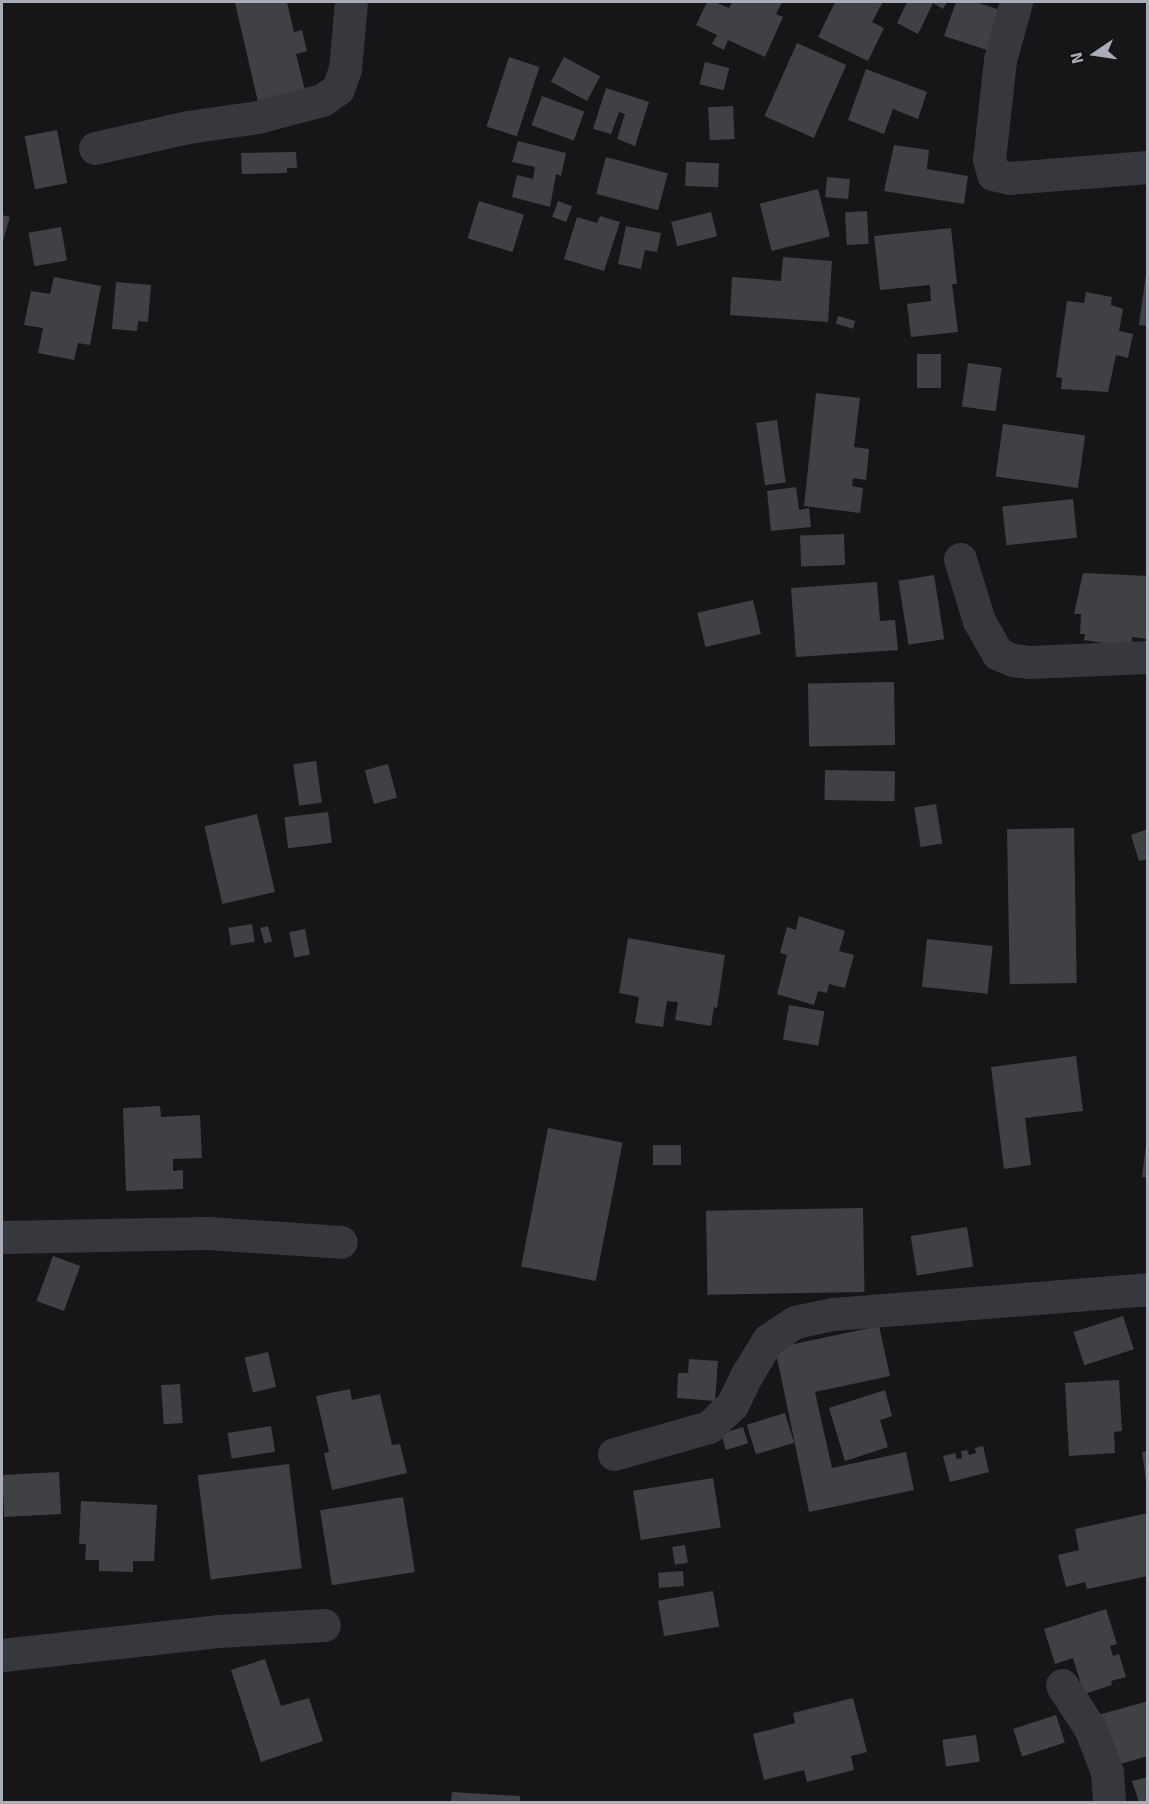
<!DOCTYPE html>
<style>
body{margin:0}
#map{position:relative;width:1149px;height:1804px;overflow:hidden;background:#161618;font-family:Signika,sans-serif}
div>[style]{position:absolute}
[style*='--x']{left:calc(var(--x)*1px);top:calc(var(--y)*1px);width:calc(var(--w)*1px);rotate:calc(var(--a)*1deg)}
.building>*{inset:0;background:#404145;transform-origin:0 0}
.minor>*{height:33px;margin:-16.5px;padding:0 16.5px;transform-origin:16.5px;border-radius:16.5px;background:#37383d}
span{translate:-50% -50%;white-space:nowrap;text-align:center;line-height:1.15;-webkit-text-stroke:5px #111113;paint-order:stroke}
.frame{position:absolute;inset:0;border:3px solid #a8adb8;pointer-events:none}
.north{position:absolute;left:1065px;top:24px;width:60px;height:60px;-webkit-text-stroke:4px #111113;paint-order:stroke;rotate:257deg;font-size:16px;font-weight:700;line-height:24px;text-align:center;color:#a8adb8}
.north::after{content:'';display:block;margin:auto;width:21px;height:27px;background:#a8adb8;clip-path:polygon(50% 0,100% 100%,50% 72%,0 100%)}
</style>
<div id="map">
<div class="building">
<i style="clip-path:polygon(242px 2px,287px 2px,294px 32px,302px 30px,307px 51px,296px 54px,305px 90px,258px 102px,235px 3px)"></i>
<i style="clip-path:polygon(707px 2px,714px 2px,729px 8px,732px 2px,782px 2px,776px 14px,783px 17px,765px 57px,728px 40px,724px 50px,712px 44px,717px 35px,696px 25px)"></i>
<i style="clip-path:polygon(835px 2px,883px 2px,872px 22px,884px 28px,868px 61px,818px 37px)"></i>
<i style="clip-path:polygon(907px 2px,947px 2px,943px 9px,933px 3px,918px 34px,897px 23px)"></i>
<i style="clip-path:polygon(956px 2px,976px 2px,1000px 10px,987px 50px,944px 36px)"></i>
<i style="left:797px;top:43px;width:54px;height:80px;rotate:24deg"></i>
<i style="left:509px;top:57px;width:32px;height:73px;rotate:18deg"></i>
<i style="left:564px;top:57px;width:41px;height:28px;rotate:28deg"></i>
<i style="left:705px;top:62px;width:25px;height:23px;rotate:14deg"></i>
<i style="clip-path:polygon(866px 69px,927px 92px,918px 119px,893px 109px,884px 134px,848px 120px)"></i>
<i style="clip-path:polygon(606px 88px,649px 102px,635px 146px,617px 139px,625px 114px,619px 112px,611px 134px,593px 129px)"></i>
<i style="left:542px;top:96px;width:45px;height:31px;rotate:20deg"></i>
<i style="left:733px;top:106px;width:33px;height:25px;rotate:87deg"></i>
<i style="left:57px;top:130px;width:54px;height:33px;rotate:79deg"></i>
<i style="clip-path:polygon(518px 141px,566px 153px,561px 176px,556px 174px,550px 207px,512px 197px,517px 175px,533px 179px,535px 167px,512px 162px)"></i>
<i style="clip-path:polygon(894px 145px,929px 150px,927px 169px,968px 176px,964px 204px,884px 191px)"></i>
<i style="clip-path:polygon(296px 152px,297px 168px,287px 168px,287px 173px,242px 174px,241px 153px)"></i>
<i style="left:606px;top:157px;width:64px;height:38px;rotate:15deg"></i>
<i style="left:686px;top:162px;width:33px;height:24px;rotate:2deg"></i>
<i style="left:827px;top:177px;width:23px;height:20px;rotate:5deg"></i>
<i style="left:818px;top:189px;width:49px;height:60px;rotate:76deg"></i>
<i style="left:479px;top:201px;width:47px;height:39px;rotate:17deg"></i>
<i style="left:558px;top:201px;width:15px;height:17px;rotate:20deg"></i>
<i style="left:867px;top:211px;width:33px;height:22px;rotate:87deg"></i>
<i style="left:711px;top:212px;width:25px;height:41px;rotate:76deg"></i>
<i style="clip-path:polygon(2px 215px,10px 217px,2px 244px)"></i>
<i style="clip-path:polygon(600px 216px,620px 222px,604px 271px,564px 259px,577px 217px,597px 223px)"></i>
<i style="clip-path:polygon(626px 226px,661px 233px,657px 252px,645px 250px,641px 269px,618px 264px)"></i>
<i style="left:61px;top:227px;width:34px;height:33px;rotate:80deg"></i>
<i style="clip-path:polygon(951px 228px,957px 284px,952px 284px,958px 332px,911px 337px,907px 304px,931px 301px,930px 285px,880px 290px,874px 236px)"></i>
<i style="clip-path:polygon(783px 257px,832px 261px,828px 322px,730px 315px,732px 277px,781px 281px)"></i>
<i style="clip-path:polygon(1146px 274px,1148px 274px,1148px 326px,1139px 325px)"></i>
<i style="clip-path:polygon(54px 277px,101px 286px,90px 345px,78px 343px,74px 360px,38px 353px,43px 328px,24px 325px,31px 291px,50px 294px)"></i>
<i style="clip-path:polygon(116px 282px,151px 285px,148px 322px,138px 321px,137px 331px,112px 329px)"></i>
<i style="clip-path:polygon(1086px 292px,1112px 297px,1111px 305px,1123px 309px,1119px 331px,1133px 334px,1128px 358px,1116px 355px,1108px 392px,1061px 389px,1062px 378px,1056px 377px,1067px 301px,1084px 303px)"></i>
<i style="left:838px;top:316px;width:18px;height:8px;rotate:16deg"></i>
<i style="left:917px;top:354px;width:24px;height:34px"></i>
<i style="left:968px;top:363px;width:34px;height:44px;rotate:8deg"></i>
<i style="clip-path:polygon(816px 393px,860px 398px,854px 447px,869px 449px,866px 480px,853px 478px,852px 486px,863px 488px,860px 513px,804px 506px)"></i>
<i style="left:777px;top:420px;width:63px;height:21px;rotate:82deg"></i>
<i style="left:1003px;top:424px;width:83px;height:53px;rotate:8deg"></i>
<i style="clip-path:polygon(796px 487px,799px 510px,809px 508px,811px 527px,771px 531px,767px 491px)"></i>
<i style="left:1073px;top:499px;width:39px;height:71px;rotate:84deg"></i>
<i style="left:844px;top:534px;width:31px;height:44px;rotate:88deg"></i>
<i style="clip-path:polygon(1083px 573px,1148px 576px,1148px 639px,1132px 637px,1131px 647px,1084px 640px,1085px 634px,1080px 634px,1081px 614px,1074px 614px)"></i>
<i style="left:934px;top:575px;width:65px;height:36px;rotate:81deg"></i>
<i style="clip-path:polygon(877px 582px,880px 621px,895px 620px,898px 650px,796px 657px,791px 588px)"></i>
<i style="left:753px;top:600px;width:35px;height:57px;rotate:77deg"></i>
<i style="left:894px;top:682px;width:63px;height:86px;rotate:89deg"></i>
<i style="left:316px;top:761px;width:42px;height:23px;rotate:82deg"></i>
<i style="left:388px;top:764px;width:35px;height:24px;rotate:75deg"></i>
<i style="left:825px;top:770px;width:70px;height:30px;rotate:1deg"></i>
<i style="left:936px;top:804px;width:40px;height:22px;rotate:81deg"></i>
<i style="left:328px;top:812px;width:31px;height:44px;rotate:83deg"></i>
<i style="left:257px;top:814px;width:80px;height:54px;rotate:77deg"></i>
<i style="left:1074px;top:828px;width:155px;height:67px;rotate:89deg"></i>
<i style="clip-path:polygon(1148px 829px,1148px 859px,1139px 861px,1131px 835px)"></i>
<i style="clip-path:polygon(799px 916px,845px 931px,839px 951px,854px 955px,845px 988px,829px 984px,827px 993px,818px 991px,814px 1005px,777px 994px,787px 955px,780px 953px,787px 927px,796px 930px)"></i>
<i style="left:252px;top:924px;width:18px;height:24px;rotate:81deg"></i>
<i style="left:268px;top:926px;width:16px;height:8px;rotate:75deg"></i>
<i style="left:305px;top:929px;width:26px;height:16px;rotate:79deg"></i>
<i style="clip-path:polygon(628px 938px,725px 955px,717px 1008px,714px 1007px,711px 1026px,675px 1020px,678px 1002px,667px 1001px,663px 1027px,635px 1023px,639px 997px,619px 993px)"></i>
<i style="left:927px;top:939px;width:66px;height:48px;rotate:6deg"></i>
<i style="left:789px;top:1005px;width:36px;height:35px;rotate:10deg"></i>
<i style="clip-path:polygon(1076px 1056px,1083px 1111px,1025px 1118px,1031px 1165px,1004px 1169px,991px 1067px)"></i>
<i style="clip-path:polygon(160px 1106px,161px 1117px,200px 1115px,202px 1158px,173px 1159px,173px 1171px,183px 1170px,183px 1189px,126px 1191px,123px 1108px)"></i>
<i style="left:548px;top:1128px;width:76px;height:141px;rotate:11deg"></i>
<i style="left:681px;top:1145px;width:20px;height:28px;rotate:90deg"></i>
<i style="clip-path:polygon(1146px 1145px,1148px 1145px,1148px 1178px,1142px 1177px)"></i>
<i style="left:863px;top:1208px;width:84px;height:157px;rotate:89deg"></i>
<i style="left:967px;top:1227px;width:40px;height:57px;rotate:81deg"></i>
<i style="left:53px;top:1256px;width:29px;height:48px;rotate:20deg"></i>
<i style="left:1123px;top:1316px;width:35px;height:52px;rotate:72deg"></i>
<i style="clip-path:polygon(879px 1326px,890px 1376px,815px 1392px,832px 1468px,906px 1452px,914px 1490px,809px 1512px,775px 1348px)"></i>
<i style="left:268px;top:1352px;width:36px;height:24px;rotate:77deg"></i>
<i style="clip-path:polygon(689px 1359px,718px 1361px,715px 1401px,677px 1398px,678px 1373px,688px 1373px)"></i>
<i style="clip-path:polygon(1119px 1380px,1122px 1431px,1114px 1432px,1115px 1453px,1069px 1456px,1065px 1383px)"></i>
<i style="left:180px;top:1384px;width:39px;height:19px;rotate:86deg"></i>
<i style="clip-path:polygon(350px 1389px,352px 1400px,380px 1394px,392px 1445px,400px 1444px,407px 1473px,332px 1490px,324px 1453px,329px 1452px,316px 1396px)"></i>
<i style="clip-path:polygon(885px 1390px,892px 1416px,880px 1420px,888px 1447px,845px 1461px,829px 1408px)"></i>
<i style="left:785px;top:1413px;width:31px;height:40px;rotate:73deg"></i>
<i style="left:271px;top:1426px;width:26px;height:44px;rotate:81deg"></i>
<i style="left:743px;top:1427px;width:17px;height:23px;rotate:73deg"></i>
<i style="clip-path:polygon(983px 1446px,989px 1472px,950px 1482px,943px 1456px,955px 1453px,957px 1459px,962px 1458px,961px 1451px,967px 1450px,969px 1455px,976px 1453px,975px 1448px)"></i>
<i style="clip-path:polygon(1148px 1451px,1148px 1481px,1146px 1481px,1142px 1452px)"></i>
<i style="left:289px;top:1464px;width:105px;height:92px;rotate:83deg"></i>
<i style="left:59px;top:1472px;width:42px;height:57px;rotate:87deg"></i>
<i style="left:713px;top:1478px;width:50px;height:81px;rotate:81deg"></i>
<i style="left:403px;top:1497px;width:76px;height:84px;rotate:81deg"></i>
<i style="clip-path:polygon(81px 1501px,157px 1505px,154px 1561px,133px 1561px,133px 1572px,99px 1571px,99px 1560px,85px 1560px,86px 1544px,79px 1544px)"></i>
<i style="clip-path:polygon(1148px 1513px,1148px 1576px,1087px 1589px,1085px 1582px,1066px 1587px,1058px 1555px,1079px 1550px,1075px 1529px)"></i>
<i style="left:685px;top:1545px;width:18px;height:13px;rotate:81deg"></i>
<i style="left:683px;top:1571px;width:15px;height:25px;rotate:86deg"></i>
<i style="left:713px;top:1591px;width:36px;height:56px;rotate:80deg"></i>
<i style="clip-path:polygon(1106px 1609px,1117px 1644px,1110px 1646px,1113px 1656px,1119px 1654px,1126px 1677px,1111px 1681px,1112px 1685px,1084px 1694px,1073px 1658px,1055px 1664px,1044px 1629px)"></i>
<i style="clip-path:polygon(265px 1659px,281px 1706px,309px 1698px,323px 1741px,261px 1762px,231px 1670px)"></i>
<i style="clip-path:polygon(853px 1698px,867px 1752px,851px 1756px,854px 1770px,807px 1782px,804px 1770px,764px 1780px,753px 1734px,795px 1723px,793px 1713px)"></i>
<i style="clip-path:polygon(1148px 1701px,1148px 1756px,1113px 1766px,1098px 1715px)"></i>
<i style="left:1056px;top:1715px;width:29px;height:45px;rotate:72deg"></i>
<i style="left:976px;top:1735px;width:27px;height:34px;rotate:82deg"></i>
<i style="clip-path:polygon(1148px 1777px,1148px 1802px,1139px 1802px,1132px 1781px)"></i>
<i style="clip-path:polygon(452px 1792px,520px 1796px,520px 1802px,451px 1802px)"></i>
</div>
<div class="minor">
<i style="--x:1016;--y:2;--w:60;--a:105.4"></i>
<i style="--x:1000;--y:60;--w:100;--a:96.3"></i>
<i style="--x:989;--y:159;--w:16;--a:75"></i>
<i style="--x:993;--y:174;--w:17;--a:13"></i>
<i style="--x:1010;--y:178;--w:138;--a:-4.6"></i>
<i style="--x:95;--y:148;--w:95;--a:-12.7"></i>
<i style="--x:188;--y:127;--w:70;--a:-8.2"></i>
<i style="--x:257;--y:117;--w:67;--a:-14.7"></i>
<i style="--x:322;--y:100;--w:19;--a:-35"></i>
<i style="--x:338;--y:89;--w:21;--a:-71"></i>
<i style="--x:345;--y:69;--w:67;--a:-84.9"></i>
<i style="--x:960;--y:559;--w:65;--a:73"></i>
<i style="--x:979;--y:621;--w:38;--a:60"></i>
<i style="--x:998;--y:654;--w:16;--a:22"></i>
<i style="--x:1013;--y:660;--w:16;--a:7"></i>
<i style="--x:1029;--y:662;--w:119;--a:-2.4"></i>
<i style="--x:2;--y:1237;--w:205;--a:-1.1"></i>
<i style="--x:207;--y:1233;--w:134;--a:3.8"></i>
<i style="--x:614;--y:1454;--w:99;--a:-15.9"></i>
<i style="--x:709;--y:1427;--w:32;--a:-44"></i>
<i style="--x:732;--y:1405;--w:32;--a:-64"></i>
<i style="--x:746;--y:1376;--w:42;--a:-58.6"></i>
<i style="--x:768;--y:1340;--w:32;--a:-34"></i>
<i style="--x:795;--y:1322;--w:39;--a:-12"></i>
<i style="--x:833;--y:1314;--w:316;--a:-4.5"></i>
<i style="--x:2;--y:1655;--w:217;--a:-6.3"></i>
<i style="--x:218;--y:1631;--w:106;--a:-3.2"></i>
<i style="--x:1062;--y:1685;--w:54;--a:57.2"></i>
<i style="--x:1091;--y:1730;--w:45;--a:69.1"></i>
<i style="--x:1107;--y:1772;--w:30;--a:86"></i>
</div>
<div class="frame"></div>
<div class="north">N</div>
</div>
